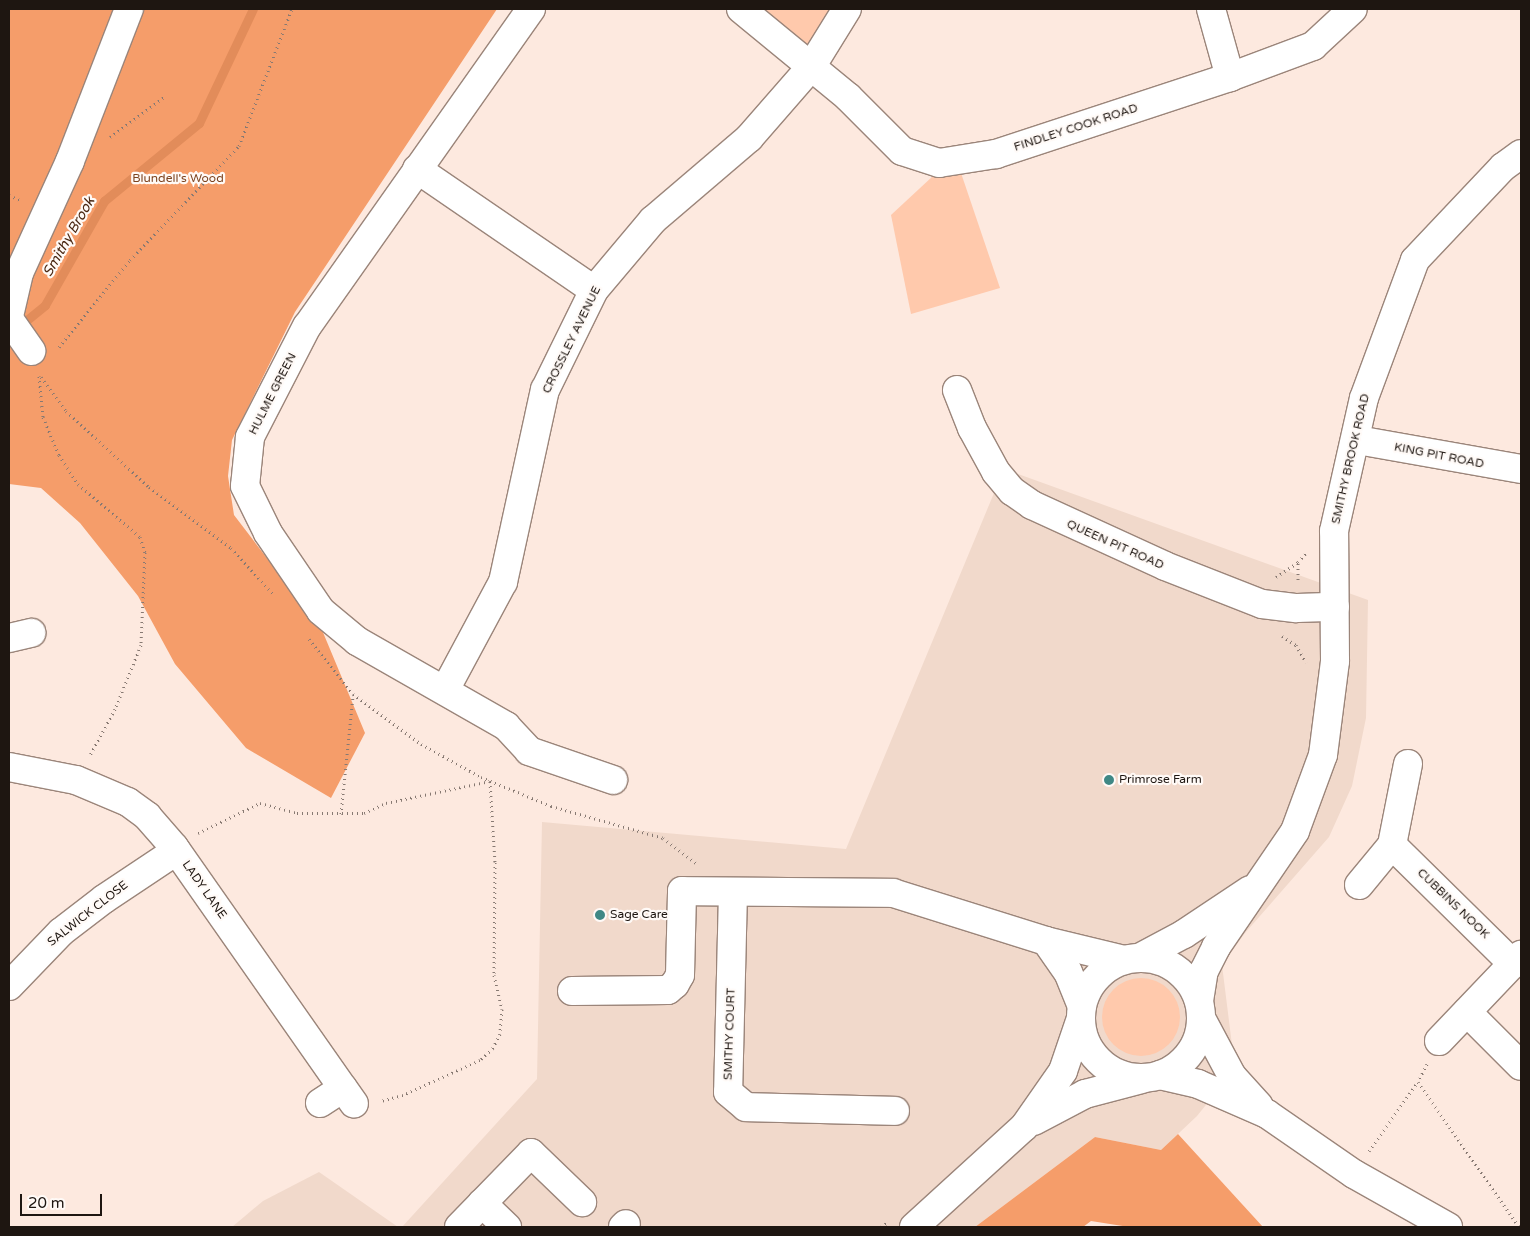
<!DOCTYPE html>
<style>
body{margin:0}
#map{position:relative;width:1530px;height:1236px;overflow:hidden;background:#fde9df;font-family:"Varela Round",sans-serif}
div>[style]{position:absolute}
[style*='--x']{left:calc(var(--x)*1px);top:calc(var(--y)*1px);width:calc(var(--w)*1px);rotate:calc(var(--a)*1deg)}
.built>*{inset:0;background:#f1d9cb}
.green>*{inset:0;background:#ffc9ac}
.round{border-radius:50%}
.forest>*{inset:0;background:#f59d6a}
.stream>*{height:9px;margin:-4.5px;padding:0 4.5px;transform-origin:4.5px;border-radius:4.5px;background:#e28c5a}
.path>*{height:3px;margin-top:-1.5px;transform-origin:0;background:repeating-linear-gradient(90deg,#877972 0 1px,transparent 0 5px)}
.roads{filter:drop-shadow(1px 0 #9b857a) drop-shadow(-1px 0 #9b857a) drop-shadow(0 1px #9b857a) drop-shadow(0 -1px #9b857a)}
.minor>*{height:28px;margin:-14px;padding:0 14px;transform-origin:14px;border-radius:14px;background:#fff}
.minor>.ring{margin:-14px;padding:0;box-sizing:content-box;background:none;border:28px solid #fff;border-radius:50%}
.dots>*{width:14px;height:14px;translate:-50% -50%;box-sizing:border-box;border:2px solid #fffaf7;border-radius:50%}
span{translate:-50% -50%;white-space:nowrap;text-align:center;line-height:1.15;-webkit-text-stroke:4.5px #fffaf7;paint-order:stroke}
.street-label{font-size:12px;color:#1e1611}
.park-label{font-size:12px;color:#7c431f}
.poi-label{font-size:12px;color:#1e1611}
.left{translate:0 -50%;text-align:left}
.water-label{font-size:14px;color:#4a2712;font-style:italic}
.frame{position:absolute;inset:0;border:10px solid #1e1611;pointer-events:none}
.scale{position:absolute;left:20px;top:1194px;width:82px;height:22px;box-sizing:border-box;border:2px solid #1e1611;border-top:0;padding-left:6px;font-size:15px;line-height:18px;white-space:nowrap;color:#1e1611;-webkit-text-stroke:4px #fffaf7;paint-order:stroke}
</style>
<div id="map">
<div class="built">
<i style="clip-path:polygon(1004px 469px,1368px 600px,1366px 718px,1352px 786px,1329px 837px,1245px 933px,1222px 965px,1235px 1069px,1197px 1116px,1161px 1150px,1095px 1137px,975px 1227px,402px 1227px,537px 1079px,542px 822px,846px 849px)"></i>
<i style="clip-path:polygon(319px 1172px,398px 1227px,232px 1227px,263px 1201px)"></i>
</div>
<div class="green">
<i style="clip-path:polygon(755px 9px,833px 9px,805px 48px)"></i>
<i style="clip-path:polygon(961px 173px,1000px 288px,911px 314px,891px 215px,933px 176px)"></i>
<i class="round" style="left:1102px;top:978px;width:78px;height:78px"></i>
</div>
<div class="forest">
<i style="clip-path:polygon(9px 9px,497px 9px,295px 312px,232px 440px,228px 476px,234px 515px,322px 630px,365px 733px,331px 798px,246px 748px,175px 664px,138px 596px,80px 523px,41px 488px,9px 484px)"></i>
<i style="clip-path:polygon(1178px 1134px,1263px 1227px,1129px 1227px,1091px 1221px,1083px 1227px,975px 1227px,1095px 1137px,1161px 1150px)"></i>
</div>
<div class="stream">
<i style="--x:17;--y:328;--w:36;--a:-39"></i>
<i style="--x:45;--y:305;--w:120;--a:-60.4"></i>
<i style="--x:104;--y:201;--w:123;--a:-39.4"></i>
<i style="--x:199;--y:123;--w:126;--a:-64.7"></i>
</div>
<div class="path">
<i style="--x:110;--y:137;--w:67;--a:-36.5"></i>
<i style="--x:9;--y:195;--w:14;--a:25"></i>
<i style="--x:59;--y:347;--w:112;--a:-50.8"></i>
<i style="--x:130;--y:260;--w:158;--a:-46.3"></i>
<i style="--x:239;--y:146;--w:147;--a:-68.9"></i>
<i style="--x:39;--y:376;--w:41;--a:84.4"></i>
<i style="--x:43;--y:417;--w:41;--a:67.2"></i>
<i style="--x:59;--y:455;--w:35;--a:57"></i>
<i style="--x:78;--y:484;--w:82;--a:40.5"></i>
<i style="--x:140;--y:537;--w:16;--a:72"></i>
<i style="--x:145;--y:552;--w:93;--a:92.5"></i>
<i style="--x:141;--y:645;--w:69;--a:112.1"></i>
<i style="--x:115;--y:709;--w:52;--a:118.5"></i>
<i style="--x:41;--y:377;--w:42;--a:53.7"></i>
<i style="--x:66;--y:411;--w:113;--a:42.5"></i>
<i style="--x:149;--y:487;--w:102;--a:36.6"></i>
<i style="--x:231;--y:548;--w:64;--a:47.5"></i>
<i style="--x:1276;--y:577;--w:27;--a:-34"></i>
<i style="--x:1298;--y:562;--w:12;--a:-48"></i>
<i style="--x:1298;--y:580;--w:18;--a:-90"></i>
<i style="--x:1282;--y:636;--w:17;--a:33"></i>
<i style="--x:1296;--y:645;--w:20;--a:60"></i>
<i style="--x:309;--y:639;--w:70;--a:51.3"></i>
<i style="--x:353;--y:694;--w:84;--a:36.3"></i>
<i style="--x:421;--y:744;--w:68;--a:28.8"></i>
<i style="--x:481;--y:777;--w:76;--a:22.5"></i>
<i style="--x:551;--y:806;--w:116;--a:15.9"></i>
<i style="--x:663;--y:838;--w:41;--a:37.1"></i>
<i style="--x:341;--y:814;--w:120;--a:-84.2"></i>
<i style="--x:198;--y:833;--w:69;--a:-25.8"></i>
<i style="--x:260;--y:803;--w:38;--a:15"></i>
<i style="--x:297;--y:813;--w:67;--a:0"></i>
<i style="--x:364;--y:813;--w:24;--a:-24"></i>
<i style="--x:386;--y:803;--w:106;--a:-11.9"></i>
<i style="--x:490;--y:781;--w:81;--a:86.5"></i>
<i style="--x:495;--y:862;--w:113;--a:90.5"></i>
<i style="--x:494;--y:975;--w:35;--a:77"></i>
<i style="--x:502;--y:1009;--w:25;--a:95"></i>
<i style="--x:500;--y:1034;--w:16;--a:117"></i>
<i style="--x:493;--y:1048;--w:18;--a:137"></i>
<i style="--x:480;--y:1060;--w:85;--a:155.6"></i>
<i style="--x:403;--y:1095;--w:24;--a:165"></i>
<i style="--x:1427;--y:1064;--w:20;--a:117"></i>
<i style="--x:1418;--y:1082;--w:177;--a:55.1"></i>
<i style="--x:1369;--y:1151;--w:83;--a:-54.8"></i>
<i style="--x:881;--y:1227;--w:9;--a:-36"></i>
</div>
<div class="roads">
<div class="minor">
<i style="--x:531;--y:9;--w:388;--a:125.2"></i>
<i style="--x:307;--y:326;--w:125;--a:117.2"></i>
<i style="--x:250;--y:437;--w:49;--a:95.8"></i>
<i style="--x:245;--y:486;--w:52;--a:63.9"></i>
<i style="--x:268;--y:533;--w:94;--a:55.8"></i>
<i style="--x:321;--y:611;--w:47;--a:39.8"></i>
<i style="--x:357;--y:641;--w:172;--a:29.7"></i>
<i style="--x:506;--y:726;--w:34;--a:47"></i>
<i style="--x:529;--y:751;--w:89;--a:19"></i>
<i style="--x:741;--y:9;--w:139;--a:39.4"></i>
<i style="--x:848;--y:97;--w:76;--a:45"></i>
<i style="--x:902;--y:151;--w:39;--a:18"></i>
<i style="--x:939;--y:163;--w:58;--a:-9"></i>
<i style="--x:996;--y:154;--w:246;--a:-18.2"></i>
<i style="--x:1230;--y:77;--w:89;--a:-20.5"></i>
<i style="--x:1313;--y:46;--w:54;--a:-42.8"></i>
<i style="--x:1211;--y:9;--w:71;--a:74.4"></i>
<i style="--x:417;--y:169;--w:214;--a:34.4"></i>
<i style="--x:9;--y:316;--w:44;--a:-76.9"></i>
<i style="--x:19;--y:273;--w:123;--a:-65.5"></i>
<i style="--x:70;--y:161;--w:163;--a:-68.8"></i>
<i style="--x:9;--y:319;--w:39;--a:55"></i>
<i style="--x:957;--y:390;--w:41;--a:68.5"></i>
<i style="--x:972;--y:428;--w:50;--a:61.4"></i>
<i style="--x:996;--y:472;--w:25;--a:50"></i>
<i style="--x:1012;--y:491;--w:24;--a:35"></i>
<i style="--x:1032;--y:505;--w:146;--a:24.6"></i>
<i style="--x:1165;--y:566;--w:104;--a:21.4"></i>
<i style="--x:1262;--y:604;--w:35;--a:7"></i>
<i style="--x:1297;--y:608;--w:38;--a:-2"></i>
<i style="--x:1357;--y:440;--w:167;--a:10"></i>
<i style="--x:9;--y:638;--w:23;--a:-13"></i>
<i style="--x:445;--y:690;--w:123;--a:-61.8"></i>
<i style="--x:503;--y:582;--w:197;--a:-77.7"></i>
<i style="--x:545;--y:390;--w:111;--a:-63.9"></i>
<i style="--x:594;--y:290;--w:92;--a:-49.9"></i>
<i style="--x:653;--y:220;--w:126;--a:-40.5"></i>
<i style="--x:749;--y:138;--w:94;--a:-48.9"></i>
<i style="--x:811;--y:67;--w:68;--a:-58.2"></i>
<i style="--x:1408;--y:764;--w:83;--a:101.2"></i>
<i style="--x:1392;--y:845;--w:170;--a:44.5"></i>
<i style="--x:9;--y:767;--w:68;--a:11"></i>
<i style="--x:76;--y:780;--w:56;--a:22.9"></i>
<i style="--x:128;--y:802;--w:24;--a:36"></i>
<i style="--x:147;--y:816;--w:41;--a:48.9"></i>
<i style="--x:174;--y:847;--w:294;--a:55"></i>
<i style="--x:1359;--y:885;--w:52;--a:-50.5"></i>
<i style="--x:733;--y:892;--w:200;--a:91.4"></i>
<i style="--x:728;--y:1092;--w:23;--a:40"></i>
<i style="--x:746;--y:1107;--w:149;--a:1.5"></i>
<i style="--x:1046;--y:941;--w:38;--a:55"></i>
<i style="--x:1068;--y:972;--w:37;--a:68"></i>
<i style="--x:1139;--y:958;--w:51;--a:-28.1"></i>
<i style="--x:1184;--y:934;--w:79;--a:-33.7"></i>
<i class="ring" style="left:1081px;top:958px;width:92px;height:92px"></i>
<i style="--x:9;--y:986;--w:75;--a:-46.1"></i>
<i style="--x:61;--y:932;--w:54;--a:-37.5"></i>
<i style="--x:104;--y:899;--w:87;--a:-33.7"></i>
<i style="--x:572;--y:991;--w:96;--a:-0.6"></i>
<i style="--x:668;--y:990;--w:9;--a:-41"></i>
<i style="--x:675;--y:984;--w:10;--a:-61"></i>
<i style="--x:680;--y:975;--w:84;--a:-88.6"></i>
<i style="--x:682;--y:891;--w:211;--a:0.5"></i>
<i style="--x:893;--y:893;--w:160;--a:17.4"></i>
<i style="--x:1046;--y:941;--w:80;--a:13.7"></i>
<i style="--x:1199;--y:1001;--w:30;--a:-81"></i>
<i style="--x:1204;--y:971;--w:27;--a:-63"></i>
<i style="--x:1216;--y:947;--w:140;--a:-55.7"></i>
<i style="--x:1295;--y:831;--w:81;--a:-69.8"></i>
<i style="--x:1323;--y:755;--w:95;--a:-82.7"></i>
<i style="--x:1335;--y:661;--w:130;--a:-90.4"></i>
<i style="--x:1334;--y:531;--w:136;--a:-77.3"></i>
<i style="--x:1364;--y:398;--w:147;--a:-69.7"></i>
<i style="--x:1415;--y:260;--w:128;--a:-46.6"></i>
<i style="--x:1503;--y:167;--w:22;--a:-36"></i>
<i style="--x:1467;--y:1012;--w:76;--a:45"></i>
<i style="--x:1201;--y:1018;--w:66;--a:61.9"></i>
<i style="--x:1232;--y:1076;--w:40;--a:48"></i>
<i style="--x:1439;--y:1041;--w:119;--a:-46.4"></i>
<i style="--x:1160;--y:1075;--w:39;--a:13"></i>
<i style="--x:1198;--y:1084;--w:75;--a:23.5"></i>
<i style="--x:1267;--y:1114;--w:106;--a:34.6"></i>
<i style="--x:1354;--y:1174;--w:108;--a:29.4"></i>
<i style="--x:320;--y:1103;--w:27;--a:-33"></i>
<i style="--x:343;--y:1088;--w:19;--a:55"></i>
<i style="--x:1034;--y:1121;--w:58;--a:-27.9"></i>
<i style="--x:1085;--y:1094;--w:59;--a:-14.7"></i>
<i style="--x:482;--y:1203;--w:35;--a:44"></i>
<i style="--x:459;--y:1227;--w:103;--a:-45.8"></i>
<i style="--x:531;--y:1153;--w:71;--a:43.9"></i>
<i style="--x:623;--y:1227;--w:4;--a:-45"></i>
<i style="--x:914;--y:1227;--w:149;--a:-42.3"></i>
<i style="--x:1024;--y:1127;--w:68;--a:-55.1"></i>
<i style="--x:1063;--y:1071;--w:56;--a:-71.2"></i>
</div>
</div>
<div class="dots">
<i style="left:1109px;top:780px;background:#408885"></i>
<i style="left:600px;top:915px;background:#408885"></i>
</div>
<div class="street-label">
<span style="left:1076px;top:128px;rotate:-18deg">FINDLEY COOK ROAD</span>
<span style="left:572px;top:340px;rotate:-64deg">CROSSLEY AVENUE</span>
<span style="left:273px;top:394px;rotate:-63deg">HULME GREEN</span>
<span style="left:1439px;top:456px;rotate:11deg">KING PIT ROAD</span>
<span style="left:1351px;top:459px;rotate:-77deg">SMITHY BROOK ROAD</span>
<span style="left:1115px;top:545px;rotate:24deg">QUEEN PIT ROAD</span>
<span style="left:204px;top:890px;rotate:55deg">LADY LANE</span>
<span style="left:1453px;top:904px;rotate:44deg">CUBBINS NOOK</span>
<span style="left:88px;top:914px;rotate:-38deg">SALWICK CLOSE</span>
<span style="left:730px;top:1034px;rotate:-88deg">SMITHY COURT</span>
</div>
<div class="park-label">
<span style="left:178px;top:179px">Blundell's Wood</span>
</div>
<div class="poi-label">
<span class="left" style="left:1119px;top:780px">Primrose Farm</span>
<span class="left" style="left:610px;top:915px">Sage Care</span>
</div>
<div class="water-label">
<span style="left:69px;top:237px;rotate:-60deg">Smithy Brook</span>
</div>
<div class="frame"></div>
<div class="scale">20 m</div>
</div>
